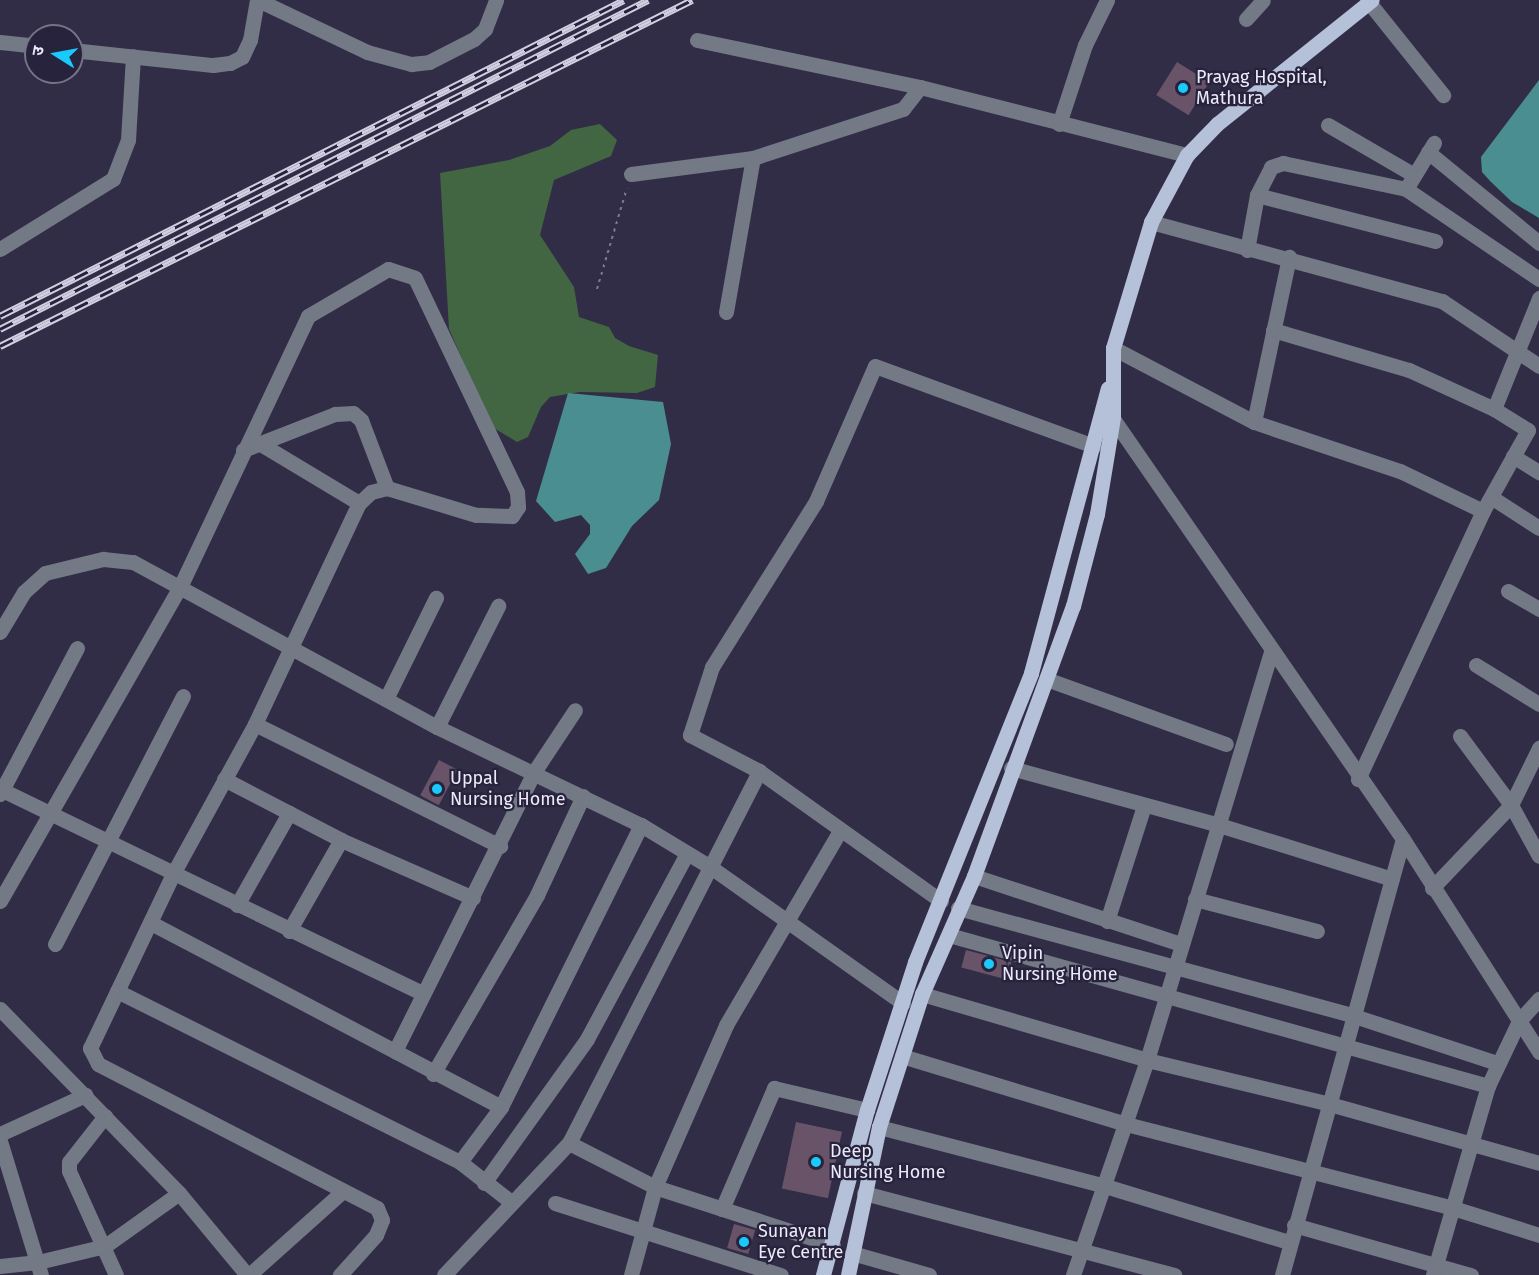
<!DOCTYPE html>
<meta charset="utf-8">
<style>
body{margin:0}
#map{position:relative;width:1539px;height:1275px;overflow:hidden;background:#312d47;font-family:"Fira Sans","Noto Sans Devanagari",sans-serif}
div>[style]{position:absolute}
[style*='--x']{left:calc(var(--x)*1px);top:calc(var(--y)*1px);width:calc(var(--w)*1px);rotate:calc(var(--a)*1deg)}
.green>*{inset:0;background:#426542}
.water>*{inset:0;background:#4a8e91}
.building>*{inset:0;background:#695369;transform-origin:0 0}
.path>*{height:2px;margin-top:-1px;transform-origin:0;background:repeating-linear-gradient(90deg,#7d7a90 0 3px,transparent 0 7.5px)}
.minor>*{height:15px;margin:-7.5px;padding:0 7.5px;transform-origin:7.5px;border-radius:7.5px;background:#737985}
.major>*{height:15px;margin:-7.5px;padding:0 7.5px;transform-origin:7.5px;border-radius:7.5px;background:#b5c0d9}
.rail>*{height:7px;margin-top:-3.5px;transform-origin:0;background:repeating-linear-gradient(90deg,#28233c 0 14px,#d1cfe1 0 28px);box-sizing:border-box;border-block:2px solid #d1cfe1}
.dots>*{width:16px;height:16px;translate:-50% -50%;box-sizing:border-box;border:3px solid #28233c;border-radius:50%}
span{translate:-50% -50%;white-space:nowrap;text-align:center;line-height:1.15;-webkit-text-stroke:4.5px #28233c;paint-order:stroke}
.poi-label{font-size:18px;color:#ebe9fa}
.left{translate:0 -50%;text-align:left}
.north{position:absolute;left:24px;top:24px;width:60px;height:60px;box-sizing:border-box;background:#28233c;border:2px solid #767288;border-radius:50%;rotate:281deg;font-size:16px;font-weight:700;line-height:24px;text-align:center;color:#ebe9fa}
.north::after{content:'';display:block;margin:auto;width:21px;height:27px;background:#1acafc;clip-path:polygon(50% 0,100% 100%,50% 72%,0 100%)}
</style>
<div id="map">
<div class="green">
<i style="clip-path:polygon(600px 124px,617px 140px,611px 156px,554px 180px,540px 235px,574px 287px,579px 317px,609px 327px,615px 338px,629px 346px,658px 355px,655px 387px,637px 393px,580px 392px,550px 397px,541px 407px,528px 437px,517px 442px,492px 427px,449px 329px,440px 173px,509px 160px,550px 146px,571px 130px)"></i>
</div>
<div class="water">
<i style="clip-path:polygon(1539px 80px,1539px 218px,1512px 202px,1490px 181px,1482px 172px,1481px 157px)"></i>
<i style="clip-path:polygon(568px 393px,663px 402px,671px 444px,659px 500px,632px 526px,606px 568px,588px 574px,575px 554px,590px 534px,590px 525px,581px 515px,555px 522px,536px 501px)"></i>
</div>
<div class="building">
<i style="left:1177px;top:62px;width:38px;height:39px;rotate:32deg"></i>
<i style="left:439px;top:760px;width:21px;height:40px;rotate:28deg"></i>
<i style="left:966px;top:950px;width:47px;height:18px;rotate:15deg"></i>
<i style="left:796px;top:1122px;width:47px;height:68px;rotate:12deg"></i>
<i style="left:734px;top:1224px;width:22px;height:25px;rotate:16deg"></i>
</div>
<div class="path">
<i style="--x:597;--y:289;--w:105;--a:-73.5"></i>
</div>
<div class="minor">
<i style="--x:258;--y:0;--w:121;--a:25.5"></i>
<i style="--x:367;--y:52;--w:46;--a:15.3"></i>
<i style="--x:411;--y:64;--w:18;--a:-6"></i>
<i style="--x:429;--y:62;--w:51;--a:-27.1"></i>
<i style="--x:474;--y:39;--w:15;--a:-42"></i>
<i style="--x:485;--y:29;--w:31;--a:-69"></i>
<i style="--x:1367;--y:0;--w:122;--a:51.3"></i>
<i style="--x:1246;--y:19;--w:25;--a:-48"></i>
<i style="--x:697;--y:40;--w:228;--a:11.9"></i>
<i style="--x:920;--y:87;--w:276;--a:14.3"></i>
<i style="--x:0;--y:42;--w:36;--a:6"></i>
<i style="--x:72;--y:50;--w:142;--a:6.1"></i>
<i style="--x:213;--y:65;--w:17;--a:-7"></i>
<i style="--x:230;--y:63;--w:13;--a:-27"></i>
<i style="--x:242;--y:57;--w:19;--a:-65"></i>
<i style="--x:250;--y:40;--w:41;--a:-80.1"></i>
<i style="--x:1059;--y:124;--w:83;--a:-71.8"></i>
<i style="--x:1085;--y:45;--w:50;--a:-63.9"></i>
<i style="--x:1328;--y:125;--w:99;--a:30.2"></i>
<i style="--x:1428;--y:152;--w:144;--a:39.3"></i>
<i style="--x:631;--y:174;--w:123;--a:-7.5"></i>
<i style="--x:753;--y:158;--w:158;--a:-18.1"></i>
<i style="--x:903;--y:109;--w:28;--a:-52"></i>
<i style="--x:1406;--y:189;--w:161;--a:34.1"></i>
<i style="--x:1257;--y:195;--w:184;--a:14.5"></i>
<i style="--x:1151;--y:222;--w:302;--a:15.2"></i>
<i style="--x:1442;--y:301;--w:117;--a:33.8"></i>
<i style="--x:0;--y:249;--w:133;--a:-31.8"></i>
<i style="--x:113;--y:179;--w:42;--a:-69"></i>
<i style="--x:128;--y:140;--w:84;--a:-86.6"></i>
<i style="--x:1247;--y:250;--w:56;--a:-79.7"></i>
<i style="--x:1257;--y:195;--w:31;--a:-63"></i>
<i style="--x:1271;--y:167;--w:13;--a:-18"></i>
<i style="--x:1283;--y:163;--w:126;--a:11.9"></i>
<i style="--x:1406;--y:189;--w:54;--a:-58.7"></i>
<i style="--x:726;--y:312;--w:156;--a:-80.1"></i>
<i style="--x:1273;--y:330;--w:142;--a:16.4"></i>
<i style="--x:1409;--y:370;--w:94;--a:24.6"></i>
<i style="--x:1494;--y:409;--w:40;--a:32"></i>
<i style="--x:1528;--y:430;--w:93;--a:119.1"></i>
<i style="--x:1483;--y:511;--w:296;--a:115"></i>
<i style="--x:1113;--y:348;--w:159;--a:27.7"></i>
<i style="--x:1254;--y:422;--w:154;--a:18.6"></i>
<i style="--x:1400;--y:471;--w:92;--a:25.7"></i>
<i style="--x:1494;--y:409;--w:120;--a:-67.9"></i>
<i style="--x:1107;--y:410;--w:521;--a:55.4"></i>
<i style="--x:1403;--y:839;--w:253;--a:57.4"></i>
<i style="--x:1254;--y:422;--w:169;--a:-78"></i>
<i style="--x:259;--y:443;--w:117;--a:31"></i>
<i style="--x:243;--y:450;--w:99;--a:-21.4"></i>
<i style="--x:335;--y:414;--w:18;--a:-3"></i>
<i style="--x:353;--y:413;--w:11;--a:41"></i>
<i style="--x:361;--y:420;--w:73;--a:69.1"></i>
<i style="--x:1513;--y:456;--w:31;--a:32"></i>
<i style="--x:1491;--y:497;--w:57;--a:32.9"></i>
<i style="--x:1508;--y:591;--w:36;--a:30"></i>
<i style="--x:0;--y:632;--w:47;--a:-59"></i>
<i style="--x:24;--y:592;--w:28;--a:-42"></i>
<i style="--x:45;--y:573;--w:60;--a:-13.6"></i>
<i style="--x:103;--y:559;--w:30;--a:6"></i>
<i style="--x:133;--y:562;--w:346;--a:28.5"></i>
<i style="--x:437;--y:727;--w:226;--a:25.7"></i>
<i style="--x:641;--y:825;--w:83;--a:31.2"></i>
<i style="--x:712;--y:868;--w:234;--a:35.3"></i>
<i style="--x:1476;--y:665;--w:74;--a:31.8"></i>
<i style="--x:1049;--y:680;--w:188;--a:19.9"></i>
<i style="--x:386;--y:699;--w:113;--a:-63.7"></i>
<i style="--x:255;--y:724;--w:274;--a:26.5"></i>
<i style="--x:437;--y:727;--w:136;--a:-63.2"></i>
<i style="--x:1460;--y:736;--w:86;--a:53.5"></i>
<i style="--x:1511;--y:805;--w:58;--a:61.2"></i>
<i style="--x:1011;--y:768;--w:216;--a:15.3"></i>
<i style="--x:1219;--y:825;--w:181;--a:17.3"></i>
<i style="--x:224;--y:779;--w:132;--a:27.5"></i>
<i style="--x:341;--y:840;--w:144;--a:23.7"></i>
<i style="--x:0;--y:789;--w:469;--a:25.8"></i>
<i style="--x:0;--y:794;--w:165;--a:-62.2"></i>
<i style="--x:974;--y:876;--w:218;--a:18.2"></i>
<i style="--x:1432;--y:888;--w:115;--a:-46.4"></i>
<i style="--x:1511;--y:805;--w:64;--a:-63.8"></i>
<i style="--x:1195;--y:899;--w:126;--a:14.7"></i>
<i style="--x:0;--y:901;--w:362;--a:-60.2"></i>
<i style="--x:180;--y:587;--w:300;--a:-64.7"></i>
<i style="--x:308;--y:316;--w:93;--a:-30.4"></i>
<i style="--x:388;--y:269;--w:28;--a:18"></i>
<i style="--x:415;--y:278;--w:237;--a:64.5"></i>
<i style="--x:517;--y:492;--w:15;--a:86"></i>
<i style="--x:518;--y:507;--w:11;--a:124"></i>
<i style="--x:512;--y:516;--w:36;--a:-178"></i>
<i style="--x:476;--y:515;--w:93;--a:-163.1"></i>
<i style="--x:387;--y:488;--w:16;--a:166"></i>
<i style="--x:371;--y:492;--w:16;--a:137"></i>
<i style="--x:359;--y:503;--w:244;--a:115.2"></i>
<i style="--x:255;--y:724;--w:171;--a:118.7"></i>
<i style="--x:173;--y:874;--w:193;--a:115.5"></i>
<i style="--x:90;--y:1048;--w:18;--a:63"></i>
<i style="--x:98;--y:1064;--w:314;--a:27.3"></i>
<i style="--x:377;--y:1208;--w:13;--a:67"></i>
<i style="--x:382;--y:1220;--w:16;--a:112"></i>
<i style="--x:376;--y:1235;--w:54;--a:132"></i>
<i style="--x:941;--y:901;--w:224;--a:-144.5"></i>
<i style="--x:759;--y:771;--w:78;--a:-152.4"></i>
<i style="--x:690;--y:735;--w:71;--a:-72.1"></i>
<i style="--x:712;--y:667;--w:196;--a:-57.9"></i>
<i style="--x:816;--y:501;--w:147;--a:-66.4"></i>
<i style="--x:875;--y:366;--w:233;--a:20.1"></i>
<i style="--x:237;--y:905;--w:106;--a:-60.5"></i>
<i style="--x:958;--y:908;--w:407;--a:15.2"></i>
<i style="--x:1351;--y:1015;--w:154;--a:18.2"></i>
<i style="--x:1107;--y:921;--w:121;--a:-72.2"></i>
<i style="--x:151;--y:923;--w:276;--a:27.7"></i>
<i style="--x:289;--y:931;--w:105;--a:-60.3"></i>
<i style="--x:949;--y:935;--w:560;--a:15.65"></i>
<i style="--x:55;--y:944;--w:279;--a:-62.7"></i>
<i style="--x:117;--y:991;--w:383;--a:26.5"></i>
<i style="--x:460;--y:1162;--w:69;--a:-53.3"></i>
<i style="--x:501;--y:1107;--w:315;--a:-63.6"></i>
<i style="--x:922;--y:994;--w:234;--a:16.3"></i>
<i style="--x:1147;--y:1060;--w:184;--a:13.5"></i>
<i style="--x:1326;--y:1103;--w:221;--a:15.7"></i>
<i style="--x:0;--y:1009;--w:257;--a:45.8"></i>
<i style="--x:179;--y:1193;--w:107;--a:50.3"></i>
<i style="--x:902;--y:1056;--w:234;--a:16.9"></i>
<i style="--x:1126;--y:1124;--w:338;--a:14.4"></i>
<i style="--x:1453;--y:1208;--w:90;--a:17.4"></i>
<i style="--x:433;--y:1074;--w:207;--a:-59.8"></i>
<i style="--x:537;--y:895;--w:109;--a:-65.1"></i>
<i style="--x:501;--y:1107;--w:120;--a:-152.2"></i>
<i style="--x:395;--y:1051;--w:312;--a:-63.5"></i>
<i style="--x:534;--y:772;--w:74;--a:-56.5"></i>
<i style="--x:105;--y:1116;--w:58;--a:128"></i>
<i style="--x:69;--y:1162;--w:9;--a:90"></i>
<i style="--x:69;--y:1171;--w:114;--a:65.7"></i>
<i style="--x:879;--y:1127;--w:230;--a:14.6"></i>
<i style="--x:1102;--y:1185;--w:195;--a:17"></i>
<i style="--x:0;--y:1134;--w:94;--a:-24.6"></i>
<i style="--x:0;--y:1141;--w:140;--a:73"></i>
<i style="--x:569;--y:1143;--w:97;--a:27.1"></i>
<i style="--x:655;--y:1187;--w:187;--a:18"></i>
<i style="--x:460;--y:1162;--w:63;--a:38"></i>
<i style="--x:484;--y:1183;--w:177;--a:-54.4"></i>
<i style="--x:587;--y:1039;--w:211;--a:-61.7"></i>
<i style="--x:864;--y:1193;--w:321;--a:14.8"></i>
<i style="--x:555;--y:1203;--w:237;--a:17.7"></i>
<i style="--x:722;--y:1209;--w:132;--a:-66.7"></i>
<i style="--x:774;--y:1088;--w:96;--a:13.3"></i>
<i style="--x:1294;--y:1225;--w:184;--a:15.8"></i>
<i style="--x:852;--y:1253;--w:80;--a:15.9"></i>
<i style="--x:0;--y:1266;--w:38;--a:-6"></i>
<i style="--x:38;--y:1262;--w:69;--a:-13.4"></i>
<i style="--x:105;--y:1246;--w:91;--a:-35.6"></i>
<i style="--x:249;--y:1275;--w:126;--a:-41.8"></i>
<i style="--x:444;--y:1275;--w:182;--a:-46.6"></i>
<i style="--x:569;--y:1143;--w:418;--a:-62.9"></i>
<i style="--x:631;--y:1275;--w:91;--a:-74.7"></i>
<i style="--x:655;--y:1187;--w:177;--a:-66.3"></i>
<i style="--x:726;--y:1025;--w:225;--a:-59.6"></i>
<i style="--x:1073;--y:1275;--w:227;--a:-71"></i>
<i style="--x:1147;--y:1060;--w:425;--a:-73.1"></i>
<i style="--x:1282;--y:1275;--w:452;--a:-74.5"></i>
<i style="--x:1433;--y:1275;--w:197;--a:-73.8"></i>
<i style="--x:1488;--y:1086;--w:72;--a:-64.5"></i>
<i style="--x:1519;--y:1021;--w:30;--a:-48"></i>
</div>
<div class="major">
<i style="--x:823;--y:1275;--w:171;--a:-75.1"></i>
<i style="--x:867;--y:1110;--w:156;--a:-72"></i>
<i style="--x:915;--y:962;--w:311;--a:-68.1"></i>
<i style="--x:1031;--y:673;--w:295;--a:-74.9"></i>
<i style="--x:848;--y:1275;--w:151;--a:-78.2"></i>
<i style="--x:879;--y:1127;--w:140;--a:-72.1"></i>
<i style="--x:922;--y:994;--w:129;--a:-66.2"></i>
<i style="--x:974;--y:876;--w:288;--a:-69.9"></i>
<i style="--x:1073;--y:606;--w:95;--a:-75.4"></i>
<i style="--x:1097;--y:514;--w:98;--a:-80.6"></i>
<i style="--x:1113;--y:417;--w:69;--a:-90"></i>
<i style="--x:1113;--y:348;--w:132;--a:-73.2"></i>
<i style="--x:1151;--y:222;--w:76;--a:-61.8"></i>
<i style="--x:1187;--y:155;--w:43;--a:-45.9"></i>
<i style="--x:1217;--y:124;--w:198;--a:-38.7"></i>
</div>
<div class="rail">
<i style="--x:0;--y:316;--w:699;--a:-26.86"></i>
<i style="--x:0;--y:329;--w:727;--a:-26.92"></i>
<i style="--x:0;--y:346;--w:774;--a:-26.57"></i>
</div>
<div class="dots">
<i style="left:1183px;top:88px;background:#1acafc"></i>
<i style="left:437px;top:789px;background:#1acafc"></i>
<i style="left:989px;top:964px;background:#1acafc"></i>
<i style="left:816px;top:1162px;background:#1acafc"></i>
<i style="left:744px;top:1242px;background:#1acafc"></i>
</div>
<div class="poi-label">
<span class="left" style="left:1196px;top:88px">Prayag Hospital,<br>Mathura</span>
<span class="left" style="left:450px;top:789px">Uppal<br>Nursing Home</span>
<span class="left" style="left:1002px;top:964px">Vipin<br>Nursing Home</span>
<span class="left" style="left:830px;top:1162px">Deep<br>Nursing Home</span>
<span class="left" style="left:758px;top:1242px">Sunayan<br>Eye Centre</span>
</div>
<div class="north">उ</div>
</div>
